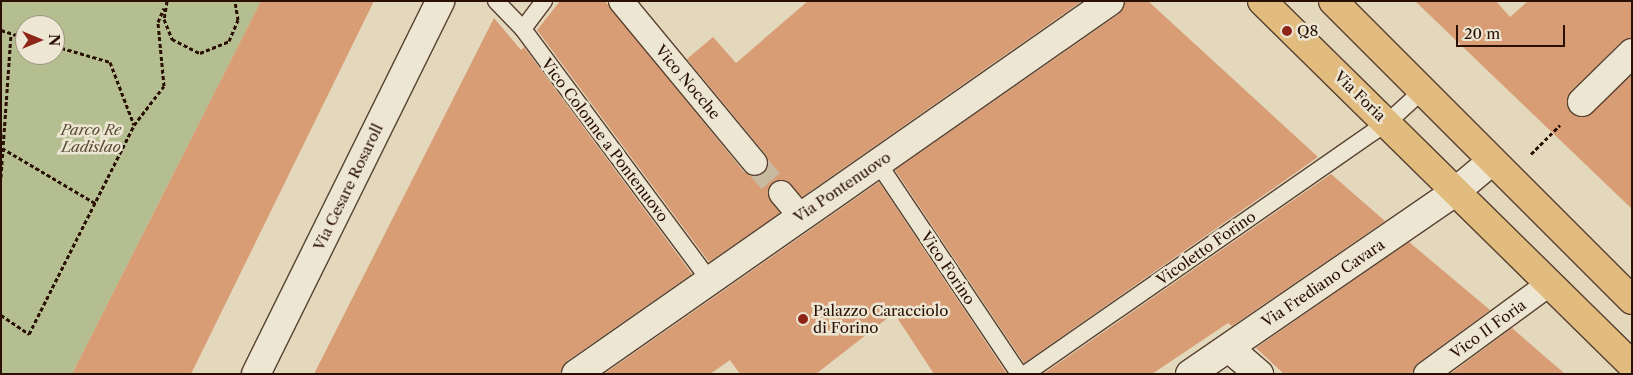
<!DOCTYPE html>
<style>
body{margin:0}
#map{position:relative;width:1633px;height:375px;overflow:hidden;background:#e3d8bc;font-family:"Libre Caslon Text",serif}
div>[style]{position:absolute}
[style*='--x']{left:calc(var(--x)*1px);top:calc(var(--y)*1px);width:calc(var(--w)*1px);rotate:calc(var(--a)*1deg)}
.green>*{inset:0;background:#b4be90}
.building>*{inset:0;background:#d89d75}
.pedestrian-tunnel>*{height:24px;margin-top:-12px;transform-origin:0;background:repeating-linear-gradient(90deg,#c7baa0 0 24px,transparent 0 36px)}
.path>*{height:3px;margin-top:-1.5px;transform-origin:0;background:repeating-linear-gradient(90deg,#2a0f03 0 4px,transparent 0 6.5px)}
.roads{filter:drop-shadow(1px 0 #584131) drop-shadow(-1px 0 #584131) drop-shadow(0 1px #584131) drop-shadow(0 -1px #584131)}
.service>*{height:16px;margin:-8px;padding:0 8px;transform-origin:8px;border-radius:8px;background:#ede6d3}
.pedestrian>*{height:24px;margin:-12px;padding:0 12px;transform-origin:12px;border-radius:12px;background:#ede6d3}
.minor>*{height:28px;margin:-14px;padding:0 14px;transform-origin:14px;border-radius:14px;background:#ede6d3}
.secondary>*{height:28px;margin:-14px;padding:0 14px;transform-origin:14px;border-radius:14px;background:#ede6d3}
.primary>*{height:28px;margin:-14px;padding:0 14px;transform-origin:14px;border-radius:14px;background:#e2bc7e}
.dots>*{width:14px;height:14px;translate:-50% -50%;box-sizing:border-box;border:2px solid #ede6d3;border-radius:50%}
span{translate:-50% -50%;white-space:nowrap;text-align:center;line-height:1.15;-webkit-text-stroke:5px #ede6d3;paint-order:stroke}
.poi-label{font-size:15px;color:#2a0f03}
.left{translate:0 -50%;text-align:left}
.street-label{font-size:15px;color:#2a0f03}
.park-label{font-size:15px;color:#5a4c34;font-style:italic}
.frame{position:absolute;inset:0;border:2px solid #2a0f03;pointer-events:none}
.north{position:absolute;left:15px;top:15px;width:50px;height:50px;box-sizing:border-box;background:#ede6d3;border:1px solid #9f9080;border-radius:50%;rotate:90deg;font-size:14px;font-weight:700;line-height:20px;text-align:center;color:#2a0f03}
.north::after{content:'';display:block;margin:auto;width:18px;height:22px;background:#8f2418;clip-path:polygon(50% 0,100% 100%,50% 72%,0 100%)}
.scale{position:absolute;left:1456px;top:25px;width:109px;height:22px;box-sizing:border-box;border:2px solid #2a0f03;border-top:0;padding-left:6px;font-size:15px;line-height:18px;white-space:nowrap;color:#2a0f03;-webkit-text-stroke:4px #ede6d3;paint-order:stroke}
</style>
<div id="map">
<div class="green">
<i style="clip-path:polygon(evenodd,1px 1px,261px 1px,72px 374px,1px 374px,1px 1px,25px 25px,55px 25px,55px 55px,25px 55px,25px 25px)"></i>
</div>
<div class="building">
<i style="clip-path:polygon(261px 1px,374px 1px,191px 374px,72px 374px)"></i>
<i style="clip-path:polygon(560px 1px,605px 1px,744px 172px,757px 177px,768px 168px,766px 155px,687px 59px,713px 37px,736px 63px,808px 1px,1082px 1px,802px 197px,786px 180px,773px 182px,768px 196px,780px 213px,709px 262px,537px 30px)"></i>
<i style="clip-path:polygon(1125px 1px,1148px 1px,1318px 157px,1024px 363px,895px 170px,1119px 14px)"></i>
<i style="clip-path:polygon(1415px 1px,1496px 1px,1510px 17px,1528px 1px,1632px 1px,1632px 38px,1621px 42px,1571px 91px,1567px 105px,1577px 117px,1586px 117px,1632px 75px,1632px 209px)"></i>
<i style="clip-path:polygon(494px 18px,521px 50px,524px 47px,692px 274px,567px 361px,561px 374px,314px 374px)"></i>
<i style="clip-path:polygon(1331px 174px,1385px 221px,1232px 326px,1228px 323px,1152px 374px,1043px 374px)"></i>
<i style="clip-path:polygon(879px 182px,1007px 374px,934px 374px,894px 313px,816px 374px,740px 374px,730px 360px,710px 374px,604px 374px)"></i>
<i style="clip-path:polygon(1409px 242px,1490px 310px,1418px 363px,1413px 374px,1284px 374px,1256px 348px)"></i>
<i style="clip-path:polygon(1512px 328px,1565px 374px,1450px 374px)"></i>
</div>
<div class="pedestrian-tunnel">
<i style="--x:755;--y:163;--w:40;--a:49"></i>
</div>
<div class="path">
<i style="--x:167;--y:1;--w:18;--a:99"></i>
<i style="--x:164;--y:19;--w:22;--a:68"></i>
<i style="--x:172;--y:39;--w:31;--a:27"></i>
<i style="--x:200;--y:53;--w:31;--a:-22"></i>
<i style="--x:229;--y:41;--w:23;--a:-67"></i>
<i style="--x:238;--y:20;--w:19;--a:-99"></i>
<i style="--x:1;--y:30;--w:25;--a:18"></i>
<i style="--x:55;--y:46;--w:57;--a:16.2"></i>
<i style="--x:110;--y:62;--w:67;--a:69.1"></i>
<i style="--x:2;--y:148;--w:108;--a:30.6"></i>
<i style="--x:1531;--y:154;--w:41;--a:-45"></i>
<i style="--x:1;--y:177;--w:143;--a:-86"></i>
<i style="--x:1;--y:315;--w:34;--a:34"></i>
<i style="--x:29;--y:334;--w:234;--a:-63.3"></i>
<i style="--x:134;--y:125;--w:49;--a:-52.4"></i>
<i style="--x:164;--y:86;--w:64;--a:-95.4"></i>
<i style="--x:158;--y:22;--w:15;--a:-67"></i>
</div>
<div class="roads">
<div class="service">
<i style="--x:496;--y:1;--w:39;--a:46"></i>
<i style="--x:544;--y:1;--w:35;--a:127"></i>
<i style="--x:523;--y:29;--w:312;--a:53.4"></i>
<i style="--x:878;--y:163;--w:254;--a:56.2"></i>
<i style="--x:1025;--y:374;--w:442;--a:-34.8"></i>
<i style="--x:1388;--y:122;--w:46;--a:-42.4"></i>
</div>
<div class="pedestrian">
<i style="--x:621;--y:1;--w:210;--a:50.4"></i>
<i style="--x:781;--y:193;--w:30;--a:50"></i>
<i style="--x:1426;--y:374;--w:152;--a:-36.2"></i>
</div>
<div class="minor">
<i style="--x:1582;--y:102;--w:70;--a:-44.4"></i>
<i style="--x:1229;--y:348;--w:40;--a:41"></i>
<i style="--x:576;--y:374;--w:651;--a:-34.93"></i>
<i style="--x:1190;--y:374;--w:321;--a:-34.5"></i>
<i style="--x:1455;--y:192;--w:48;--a:-40"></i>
</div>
<div class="secondary">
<i style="--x:256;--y:374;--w:416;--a:-63.7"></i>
</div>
<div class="primary">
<i style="--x:1262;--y:1;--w:519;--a:44.53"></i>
<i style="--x:1333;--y:1;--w:423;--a:45"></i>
</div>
</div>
<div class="dots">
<i style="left:1287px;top:31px;background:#8f2418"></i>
<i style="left:803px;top:319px;background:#8f2418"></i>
</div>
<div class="poi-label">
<span class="left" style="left:1297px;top:31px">Q8</span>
<span class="left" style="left:813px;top:319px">Palazzo Caracciolo<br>di Forino</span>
</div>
<div class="street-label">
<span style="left:688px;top:82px;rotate:50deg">Vico Nocche</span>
<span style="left:1360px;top:96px;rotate:44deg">Via Foria</span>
<span style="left:605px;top:140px;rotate:53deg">Vico Colonne a Pontenuovo</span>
<span style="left:348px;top:187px;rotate:-64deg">Via Cesare Rosaroll</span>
<span style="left:842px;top:187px;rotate:-34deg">Via Pontenuovo</span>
<span style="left:1206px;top:248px;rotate:-35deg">Vicoletto Forino</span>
<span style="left:948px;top:268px;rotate:56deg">Vico Forino</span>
<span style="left:1323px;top:283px;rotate:-34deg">Via Frediano Cavara</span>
<span style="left:1488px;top:329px;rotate:-36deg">Vico II Foria</span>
</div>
<div class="park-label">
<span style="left:91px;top:138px">Parco Re<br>Ladislao</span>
</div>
<div class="frame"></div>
<div class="north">N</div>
<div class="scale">20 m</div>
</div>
